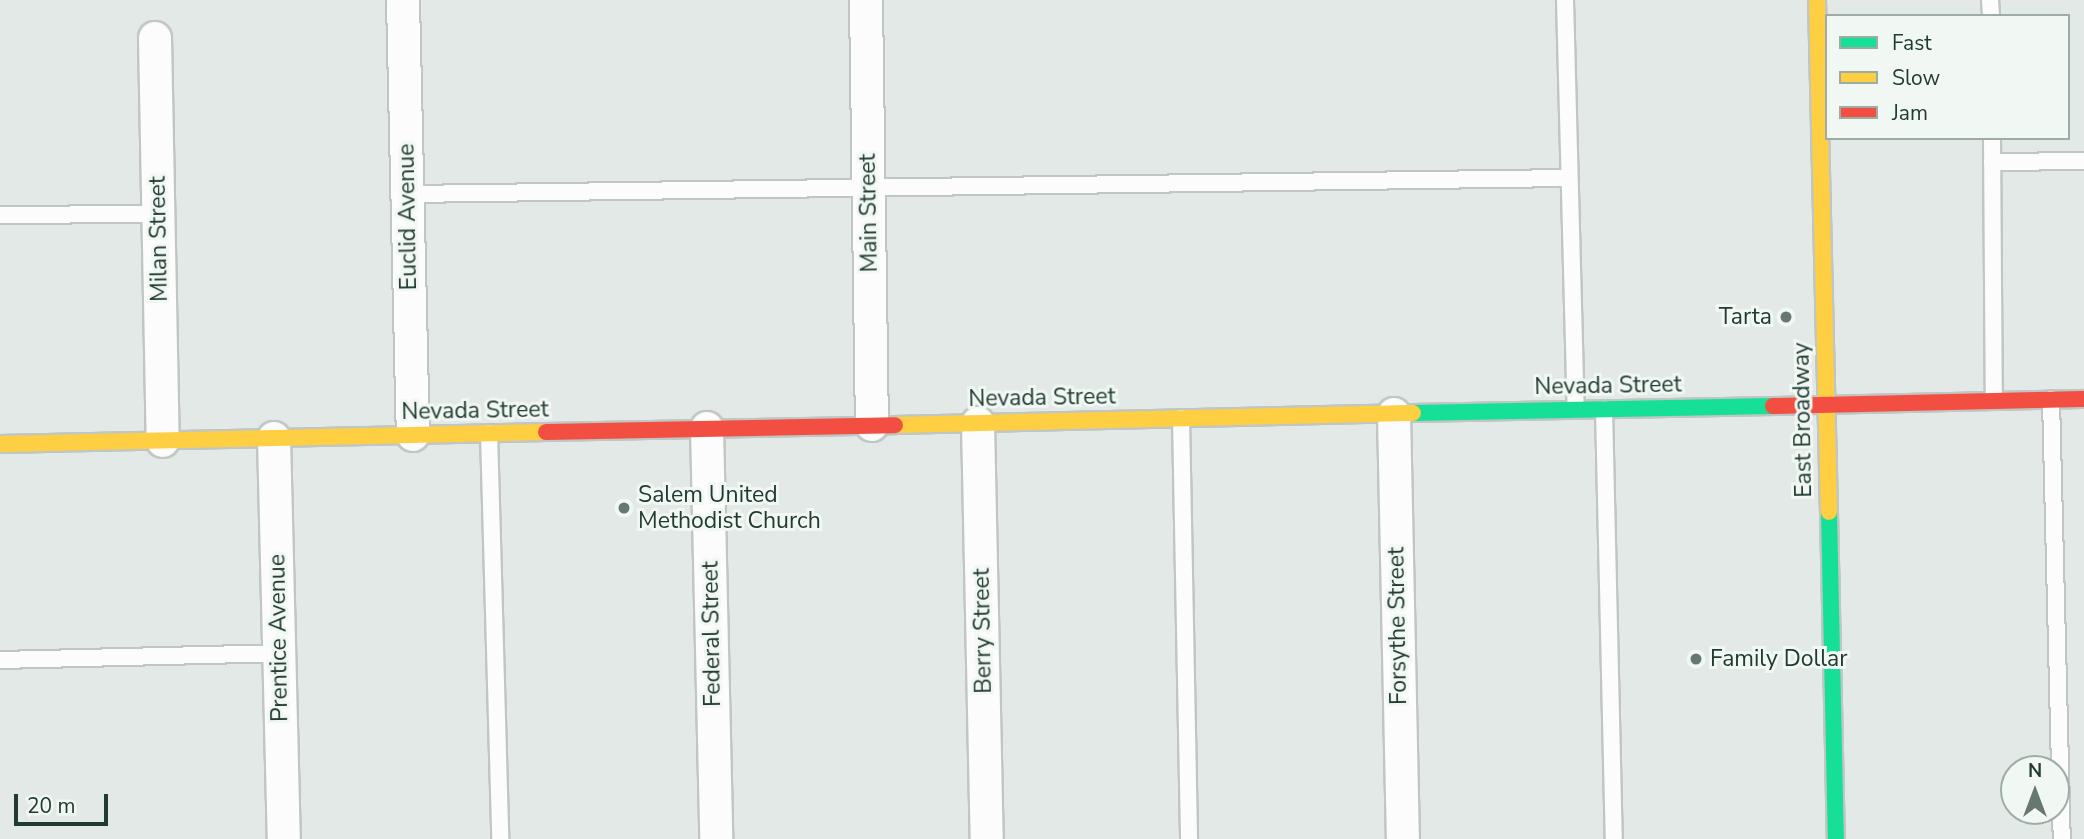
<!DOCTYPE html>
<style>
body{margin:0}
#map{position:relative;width:2084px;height:839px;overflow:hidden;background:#e3e9e6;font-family:"Nunito Sans",sans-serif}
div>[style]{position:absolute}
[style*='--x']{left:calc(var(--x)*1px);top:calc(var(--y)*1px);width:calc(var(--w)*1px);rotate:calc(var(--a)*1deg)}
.roads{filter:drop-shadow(2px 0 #c0c6c3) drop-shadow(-2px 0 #c0c6c3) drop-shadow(0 2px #c0c6c3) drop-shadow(0 -2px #c0c6c3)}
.lane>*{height:16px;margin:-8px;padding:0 8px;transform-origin:8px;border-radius:8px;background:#fbfcfb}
.street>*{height:32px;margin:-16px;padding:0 16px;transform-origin:16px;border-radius:16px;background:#fbfcfb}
.fast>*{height:16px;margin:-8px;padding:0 8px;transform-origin:8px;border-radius:8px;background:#16e098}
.slow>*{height:16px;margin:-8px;padding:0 8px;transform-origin:8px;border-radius:8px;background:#ffcf43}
.jam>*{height:16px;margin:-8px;padding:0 8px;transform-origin:8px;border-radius:8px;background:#f24e42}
.dots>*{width:19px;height:19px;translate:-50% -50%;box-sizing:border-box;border:4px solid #f1f8f4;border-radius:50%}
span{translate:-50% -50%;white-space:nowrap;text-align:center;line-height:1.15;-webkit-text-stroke:6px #f1f8f4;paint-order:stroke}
.street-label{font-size:23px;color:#223b32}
.poi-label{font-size:23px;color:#223b32}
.right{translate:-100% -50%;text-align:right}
.left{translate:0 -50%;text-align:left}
.legend{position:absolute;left:1825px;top:14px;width:245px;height:126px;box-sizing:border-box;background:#f1f8f4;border:2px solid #9eaca6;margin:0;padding:9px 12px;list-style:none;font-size:21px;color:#223b32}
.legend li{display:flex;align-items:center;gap:14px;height:35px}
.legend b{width:35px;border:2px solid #9eaca6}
.north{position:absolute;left:2000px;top:755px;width:70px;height:70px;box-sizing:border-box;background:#f1f8f4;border:2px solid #9eaca6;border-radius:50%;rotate:0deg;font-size:19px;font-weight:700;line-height:28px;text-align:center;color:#223b32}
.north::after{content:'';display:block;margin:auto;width:24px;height:32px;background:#667871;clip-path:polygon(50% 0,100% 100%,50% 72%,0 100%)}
.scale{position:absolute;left:14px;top:794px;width:94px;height:32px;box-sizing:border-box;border:4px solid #223b32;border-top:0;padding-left:9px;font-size:21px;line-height:24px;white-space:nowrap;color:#223b32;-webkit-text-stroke:5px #f1f8f4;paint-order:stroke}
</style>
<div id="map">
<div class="roads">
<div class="lane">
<i style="--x:1565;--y:0;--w:410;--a:88.5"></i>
<i style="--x:1990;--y:0;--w:16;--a:86"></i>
<i style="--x:1992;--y:138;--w:263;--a:89.6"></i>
<i style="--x:1992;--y:162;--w:92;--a:-0.6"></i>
<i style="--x:408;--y:194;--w:1161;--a:-0.79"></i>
<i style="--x:0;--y:215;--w:158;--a:-0.4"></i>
<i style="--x:2051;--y:399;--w:440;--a:88.6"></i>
<i style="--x:1604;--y:409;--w:430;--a:88.7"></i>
<i style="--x:1181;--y:418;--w:421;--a:88.9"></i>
<i style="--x:489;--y:433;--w:406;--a:88.4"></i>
<i style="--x:0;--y:660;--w:280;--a:-1.4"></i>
</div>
<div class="street">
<i style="--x:403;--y:0;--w:435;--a:88.7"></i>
<i style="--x:866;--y:0;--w:425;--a:89.2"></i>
<i style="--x:155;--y:38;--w:403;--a:88.9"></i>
<i style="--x:1394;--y:414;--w:425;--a:88.8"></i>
<i style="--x:978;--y:423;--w:416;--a:88.8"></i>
<i style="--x:707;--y:428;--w:411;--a:88.7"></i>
<i style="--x:274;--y:438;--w:401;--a:88.6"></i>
</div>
<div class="fast">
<i style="--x:1413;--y:413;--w:360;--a:-1.1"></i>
<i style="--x:1829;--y:512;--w:327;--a:88.8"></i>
</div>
<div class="slow">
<i style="--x:1817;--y:0;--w:512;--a:88.66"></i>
<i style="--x:895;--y:425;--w:518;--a:-1.33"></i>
<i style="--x:0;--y:444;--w:546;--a:-1.26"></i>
</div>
<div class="jam">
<i style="--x:1773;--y:406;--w:311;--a:-1.3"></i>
<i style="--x:546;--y:432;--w:349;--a:-1.1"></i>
</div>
</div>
<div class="dots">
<i style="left:1786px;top:317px;background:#667871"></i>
<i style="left:624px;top:508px;background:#667871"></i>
<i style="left:1696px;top:659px;background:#667871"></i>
</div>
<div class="street-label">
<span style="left:869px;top:213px;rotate:-91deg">Main Street</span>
<span style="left:408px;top:217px;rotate:-91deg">Euclid Avenue</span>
<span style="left:159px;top:239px;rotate:-91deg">Milan Street</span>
<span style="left:1608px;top:386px;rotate:-1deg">Nevada Street</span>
<span style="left:1042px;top:398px;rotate:-1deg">Nevada Street</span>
<span style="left:475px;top:411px;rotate:-1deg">Nevada Street</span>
<span style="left:1803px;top:420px;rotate:-91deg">East Broadway</span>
<span style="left:1398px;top:626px;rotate:-91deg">Forsythe Street</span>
<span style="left:983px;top:631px;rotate:-91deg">Berry Street</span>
<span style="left:712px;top:634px;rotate:-91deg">Federal Street</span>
<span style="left:279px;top:638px;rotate:-91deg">Prentice Avenue</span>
</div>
<div class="poi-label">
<span class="right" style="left:1772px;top:317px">Tarta</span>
<span class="left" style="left:638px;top:508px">Salem United<br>Methodist Church</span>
<span class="left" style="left:1710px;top:659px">Family Dollar</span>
</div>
<ul class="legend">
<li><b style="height:9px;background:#16e098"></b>Fast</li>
<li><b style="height:9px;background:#ffcf43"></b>Slow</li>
<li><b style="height:9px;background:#f24e42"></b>Jam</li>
</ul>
<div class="north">N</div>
<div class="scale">20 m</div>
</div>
